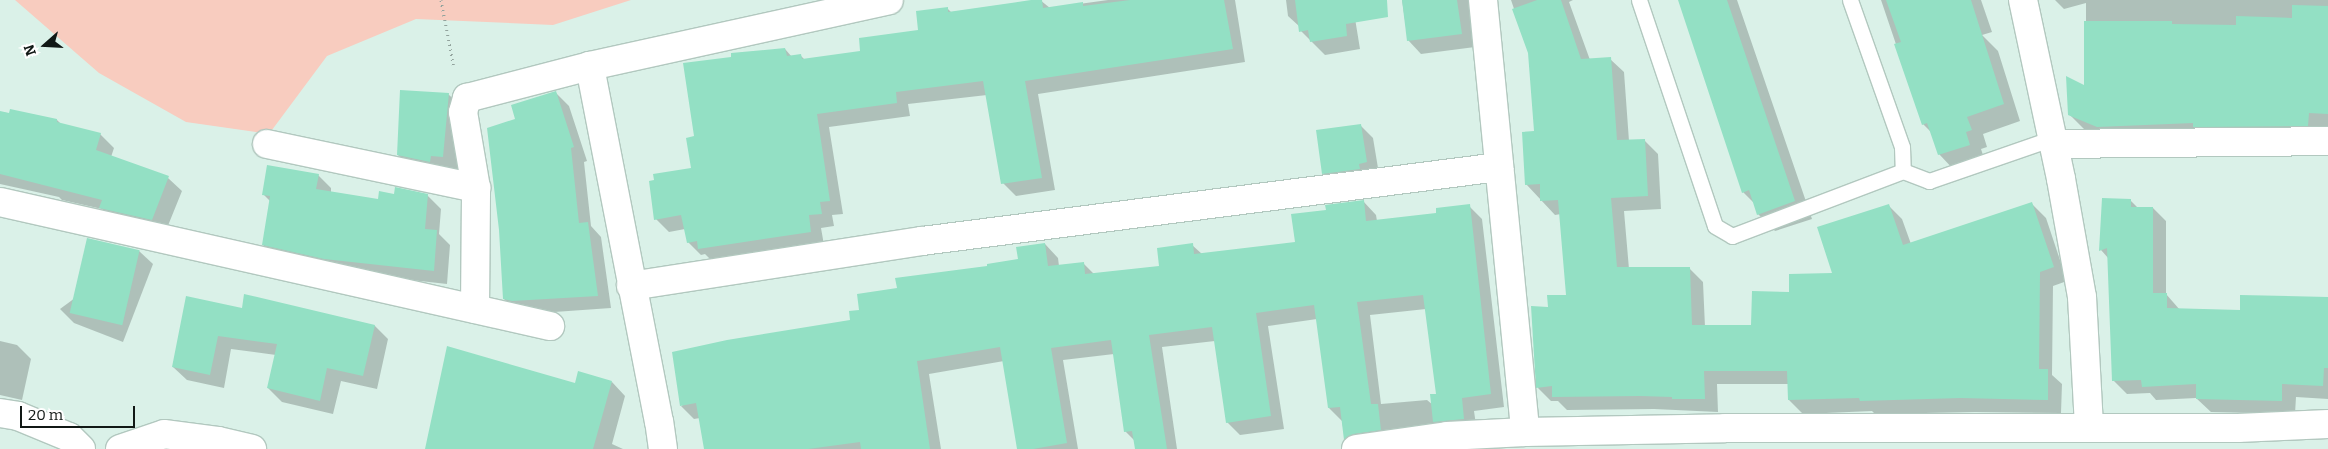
<!DOCTYPE html>
<style>
body{margin:0}
#map{position:relative;width:2328px;height:449px;overflow:hidden;background:#daf1e8;font-family:Bitter,serif}
div>[style]{position:absolute}
[style*='--x']{left:calc(var(--x)*1px);top:calc(var(--y)*1px);width:calc(var(--w)*1px);rotate:calc(var(--a)*1deg)}
.green>*{inset:0;background:#f8ccbf}
.shadow>*{inset:0;background:#0003}
.building>*{inset:0;background:#93e0c4;transform-origin:0 0}
.path>*{height:3px;margin-top:-1.5px;transform-origin:0;background:repeating-linear-gradient(90deg,#92a39d 0 1px,transparent 0 5px)}
.roads{filter:drop-shadow(1px 0 #b2c8bf) drop-shadow(-1px 0 #b2c8bf) drop-shadow(0 1px #b2c8bf) drop-shadow(0 -1px #b2c8bf)}
.service>*{height:15px;margin:-7.5px;padding:0 7.5px;transform-origin:7.5px;border-radius:7.5px;background:#fff}
.minor>*{height:28px;margin:-14px;padding:0 14px;transform-origin:14px;border-radius:14px;background:#fff}
.tertiary>*{height:28px;margin:-14px;padding:0 14px;transform-origin:14px;border-radius:14px;background:#fff}
span{translate:-50% -50%;white-space:nowrap;text-align:center;line-height:1.15;-webkit-text-stroke:4px #fff;paint-order:stroke}
.north{position:absolute;left:20px;top:20px;width:50px;height:50px;-webkit-text-stroke:4px #fff;paint-order:stroke;rotate:251deg;font-size:14px;font-weight:700;line-height:20px;text-align:center;color:#111815}
.north::after{content:'';display:block;margin:auto;width:18px;height:22px;background:#111815;clip-path:polygon(50% 0,100% 100%,50% 72%,0 100%)}
.scale{position:absolute;left:20px;top:406px;width:115px;height:22px;box-sizing:border-box;border:2px solid #111815;border-top:0;padding-left:6px;font-size:15px;line-height:18px;white-space:nowrap;color:#111815;-webkit-text-stroke:4px #fff;paint-order:stroke}
</style>
<div id="map">
<div class="green">
<i style="clip-path:polygon(15px 0,631px 0,553px 25px,416px 19px,327px 56px,269px 134px,186px 122px,99px 73px)"></i>
</div>
<div class="shadow">
<i style="clip-path:polygon(1040px 0,1050px 8px,1108px 0,1235px 0,1245px 62px,1038px 94px,1055px 190px,1016px 196px,1003px 183px,987px 95px,908px 104px,910px 116px,829px 127px,843px 214px,832px 215px,834px 226px,821px 228px,824px 245px,713px 262px,705px 254px,701px 255px,688px 242px,685px 229px,669px 232px,656px 219px,692px 169px,695px 138px,785px 49px,792px 57px,801px 56px,805px 60px,862px 52px,920px 31px,947px 8px,952px 13px)"></i>
<i style="clip-path:polygon(1286px 0,1352px 0,1360px 49px,1325px 55px,1301px 31px,1300px 27px,1288px 16px)"></i>
<i style="clip-path:polygon(1402px 0,1469px 0,1475px 47px,1421px 54px,1408px 40px)"></i>
<i style="clip-path:polygon(1511px 0,1573px 0,1569px 2px,1590px 60px,1610px 59px,1624px 72px,1629px 141px,1644px 140px,1658px 154px,1661px 209px,1624px 211px,1629px 269px,1689px 268px,1703px 282px,1705px 327px,1752px 326px,1790px 293px,1834px 275px,1888px 205px,1902px 219px,1911px 244px,2032px 204px,2046px 218px,2067px 281px,2053px 286px,2052px 375px,2062px 384px,2061px 413px,1975px 412px,1875px 414px,1872px 411px,1803px 414px,1789px 400px,1788px 384px,1717px 384px,1718px 412px,1654px 409px,1567px 410px,1558px 401px,1551px 401px,1538px 388px,1549px 308px,1568px 296px,1561px 214px,1555px 215px,1526px 184px,1535px 133px,1529px 53px)"></i>
<i style="clip-path:polygon(1679px 0,1737px 0,1812px 219px,1775px 231px,1758px 214px,1755px 204px,1743px 192px)"></i>
<i style="clip-path:polygon(1881px 0,1981px 0,1992px 32px,1982px 35px,1998px 51px,2020px 121px,1983px 134px,1987px 147px,1981px 149px,1985px 161px,1955px 171px,1939px 154px,1932px 133px,1923px 124px)"></i>
<i style="clip-path:polygon(2055px 0,2328px 0,2328px 139px,2113px 141px,2084px 129px,2069px 114px,2086px 88px,2086px 3px,2064px 9px)"></i>
<i style="clip-path:polygon(556px 93px,569px 106px,587px 161px,584px 162px,591px 226px,601px 237px,611px 308px,526px 314px,518px 312px,504px 299px)"></i>
<i style="clip-path:polygon(448px 94px,462px 107px,457px 170px,412px 169px,398px 155px)"></i>
<i style="clip-path:polygon(0 112px,57px 120px,61px 124px,100px 134px,114px 148px,111px 157px,168px 178px,182px 191px,165px 233px,114px 222px,102px 209px,62px 200px,59px 197px,0 184px)"></i>
<i style="clip-path:polygon(1361px 126px,1373px 138px,1379px 174px,1335px 185px,1323px 173px)"></i>
<i style="clip-path:polygon(318px 175px,331px 188px,331px 193px,379px 201px,396px 195px,427px 195px,441px 209px,439px 234px,450px 245px,447px 284px,339px 272px,277px 258px,263px 245px,271px 202px,263px 194px)"></i>
<i style="clip-path:polygon(2130px 200px,2138px 208px,2153px 208px,2166px 221px,2166px 294px,2180px 310px,2241px 311px,2328px 299px,2328px 399px,2296px 397px,2295px 414px,2211px 412px,2196px 398px,2156px 400px,2150px 393px,2127px 394px,2113px 380px,2109px 259px,2101px 250px)"></i>
<i style="clip-path:polygon(evenodd,1363px 201px,1376px 215px,1377px 221px,1437px 214px,1469px 206px,1482px 219px,1504px 407px,1474px 411px,1477px 432px,1355px 449px,1345px 439px,1342px 421px,1329px 408px,1317px 319px,1268px 326px,1284px 429px,1240px 435px,1227px 422px,1215px 341px,1162px 347px,1177px 449px,1136px 449px,1135px 441px,1125px 431px,1114px 354px,1063px 360px,1078px 449px,1019px 449px,1004px 361px,929px 374px,941px 449px,705px 449px,700px 418px,694px 419px,681px 406px,851px 321px,861px 311px,899px 289px,1019px 260px,1045px 244px,1058px 258px,1059px 266px,1083px 263px,1095px 275px,1161px 267px,1192px 245px,1202px 254px,1296px 243px,1327px 211px,1363px 201px,1426px 309px,1438px 395px,1433px 405px,1427px 400px,1381px 404px,1370px 315px,1426px 309px)"></i>
<i style="clip-path:polygon(139px 251px,153px 264px,123px 342px,74px 323px,60px 309px)"></i>
<i style="clip-path:polygon(243px 310px,375px 326px,388px 339px,377px 389px,341px 381px,333px 414px,282px 402px,268px 388px,276px 355px,231px 349px,224px 388px,187px 380px,173px 367px)"></i>
<i style="clip-path:polygon(0 341px,17px 345px,31px 359px,22px 400px,0 395px)"></i>
<i style="clip-path:polygon(612px 382px,625px 396px,612px 444px,623px 449px,428px 449px)"></i>
</div>
<div class="building">
<i style="clip-path:polygon(1031px 0,1042px 0,1043px 8px,1083px 2px,1083px 6px,1130px 0,1224px 0,1233px 49px,1025px 81px,1042px 178px,1001px 184px,983px 81px,896px 92px,897px 103px,817px 114px,830px 201px,820px 202px,822px 214px,809px 215px,811px 232px,698px 249px,697px 241px,687px 243px,681px 215px,654px 220px,649px 181px,654px 180px,653px 174px,691px 168px,686px 138px,694px 136px,683px 63px,731px 57px,731px 53px,785px 48px,787px 56px,801px 54px,802px 59px,860px 51px,859px 38px,918px 30px,916px 11px,948px 7px,948px 12px)"></i>
<i style="clip-path:polygon(1295px 0,1387px 0,1388px 17px,1346px 24px,1347px 36px,1310px 42px,1308px 30px,1299px 32px)"></i>
<i style="clip-path:polygon(1402px 0,1457px 0,1462px 34px,1407px 41px)"></i>
<i style="clip-path:polygon(1537px 0,1561px 0,1581px 59px,1611px 57px,1617px 140px,1645px 139px,1648px 196px,1611px 198px,1617px 267px,1690px 267px,1692px 325px,1751px 325px,1752px 291px,1789px 292px,1789px 274px,1832px 273px,1817px 227px,1889px 204px,1903px 245px,2032px 202px,2054px 267px,2040px 272px,2039px 369px,2048px 369px,2048px 400px,1961px 398px,1860px 401px,1859px 398px,1788px 400px,1787px 371px,1704px 371px,1705px 399px,1672px 399px,1672px 397px,1640px 396px,1552px 397px,1552px 386px,1536px 388px,1531px 306px,1548px 307px,1547px 295px,1566px 295px,1558px 200px,1540px 201px,1540px 184px,1525px 185px,1522px 132px,1534px 131px,1528px 53px,1512px 9px)"></i>
<i style="clip-path:polygon(1678px 0,1727px 0,1795px 201px,1757px 215px,1749px 190px,1742px 193px)"></i>
<i style="clip-path:polygon(1886px 0,1971px 0,2004px 104px,1967px 117px,1972px 130px,1966px 132px,1970px 145px,1938px 155px,1927px 123px,1922px 125px,1894px 44px,1901px 42px)"></i>
<i style="clip-path:polygon(2292px 5px,2328px 6px,2328px 114px,2309px 113px,2308px 126px,2193px 127px,2193px 123px,2097px 127px,2068px 115px,2066px 76px,2084px 85px,2084px 21px,2172px 21px,2172px 24px,2236px 25px,2236px 16px,2292px 18px)"></i>
<i style="clip-path:polygon(400px 90px,449px 93px,443px 157px,431px 156px,430px 162px,397px 155px)"></i>
<i style="clip-path:polygon(556px 91px,574px 147px,571px 148px,579px 223px,588px 222px,598px 296px,512px 301px,503px 299px,499px 230px,487px 128px,515px 119px,511px 105px)"></i>
<i style="clip-path:polygon(10px 109px,57px 119px,57px 122px,101px 133px,96px 150px,169px 176px,152px 220px,99px 208px,102px 200px,0 174px,0 111px,9px 113px)"></i>
<i style="clip-path:polygon(1361px 124px,1367px 162px,1359px 164px,1360px 169px,1322px 174px,1316px 130px)"></i>
<i style="clip-path:polygon(267px 165px,319px 174px,316px 189px,378px 199px,379px 191px,394px 194px,395px 187px,428px 194px,425px 229px,437px 230px,434px 271px,324px 259px,262px 245px,270px 196px,262px 195px)"></i>
<i style="clip-path:polygon(2102px 198px,2131px 199px,2131px 207px,2153px 207px,2153px 293px,2167px 293px,2167px 308px,2240px 310px,2240px 295px,2328px 297px,2328px 368px,2324px 368px,2323px 386px,2282px 384px,2282px 401px,2196px 399px,2196px 384px,2142px 387px,2141px 380px,2112px 381px,2107px 248px,2099px 251px)"></i>
<i style="clip-path:polygon(1364px 200px,1366px 221px,1436px 213px,1436px 208px,1470px 204px,1491px 394px,1462px 398px,1464px 419px,1433px 422px,1430px 394px,1436px 394px,1423px 295px,1357px 302px,1371px 404px,1378px 404px,1381px 430px,1353px 434px,1344px 440px,1340px 407px,1328px 408px,1314px 305px,1256px 313px,1271px 416px,1226px 423px,1212px 327px,1149px 335px,1167px 449px,1135px 449px,1132px 431px,1124px 432px,1111px 340px,1051px 348px,1067px 443px,1033px 449px,1017px 449px,1000px 347px,917px 361px,930px 449px,861px 449px,860px 442px,808px 449px,704px 449px,696px 403px,680px 406px,672px 352px,727px 340px,850px 320px,849px 311px,859px 310px,857px 294px,897px 288px,895px 278px,987px 266px,987px 264px,1018px 259px,1016px 247px,1045px 243px,1048px 266px,1084px 262px,1085px 274px,1159px 266px,1157px 248px,1193px 243px,1194px 254px,1295px 242px,1291px 214px,1326px 210px,1325px 205px)"></i>
<i style="left:87px;top:238px;width:54px;height:77px;rotate:13deg"></i>
<i style="clip-path:polygon(244px 294px,375px 325px,363px 376px,327px 368px,320px 401px,267px 388px,277px 344px,218px 336px,210px 375px,172px 367px,186px 296px,242px 308px)"></i>
<i style="clip-path:polygon(447px 346px,575px 383px,578px 371px,612px 381px,593px 449px,425px 449px)"></i>
</div>
<div class="path">
<i style="--x:441;--y:0;--w:69;--a:79.2"></i>
</div>
<div class="roads">
<div class="service">
<i style="--x:1639;--y:0;--w:238;--a:71.4"></i>
<i style="--x:1715;--y:226;--w:20;--a:30"></i>
<i style="--x:1732;--y:236;--w:183;--a:-20.8"></i>
<i style="--x:1903;--y:171;--w:28;--a:21"></i>
<i style="--x:1929;--y:181;--w:131;--a:-19.1"></i>
<i style="--x:1850;--y:0;--w:156;--a:70.5"></i>
<i style="--x:1902;--y:147;--w:24;--a:88"></i>
</div>
<div class="minor">
<i style="--x:1483;--y:0;--w:434;--a:84.4"></i>
<i style="--x:2023;--y:0;--w:183;--a:78"></i>
<i style="--x:2061;--y:179;--w:120;--a:79.9"></i>
<i style="--x:2082;--y:297;--w:130;--a:86.9"></i>
<i style="--x:267;--y:144;--w:214;--a:11.9"></i>
<i style="--x:2053;--y:144;--w:275;--a:-0.6"></i>
<i style="--x:0;--y:202;--w:564;--a:12.71"></i>
<i style="--x:631;--y:286;--w:294;--a:-8.8"></i>
<i style="--x:922;--y:241;--w:582;--a:-7.31"></i>
<i style="--x:475;--y:309;--w:121;--a:-89.5"></i>
<i style="--x:476;--y:188;--w:77;--a:-99.7"></i>
<i style="--x:463;--y:112;--w:15;--a:-74"></i>
<i style="--x:467;--y:98;--w:127;--a:-14.6"></i>
<i style="--x:120;--y:449;--w:46;--a:-18.8"></i>
<i style="--x:164;--y:434;--w:54;--a:7.4"></i>
<i style="--x:218;--y:441;--w:35;--a:13"></i>
<i style="--x:663;--y:449;--w:27;--a:-98"></i>
<i style="--x:659;--y:422;--w:363;--a:-101"></i>
<i style="--x:590;--y:66;--w:306;--a:-12.4"></i>
<i style="--x:1356;--y:449;--w:92;--a:-8.1"></i>
<i style="--x:1447;--y:436;--w:78;--a:-2.9"></i>
<i style="--x:1525;--y:432;--w:200;--a:-1.1"></i>
<i style="--x:1725;--y:428;--w:513;--a:0"></i>
<i style="--x:2238;--y:428;--w:90;--a:-2.5"></i>
</div>
<div class="tertiary">
<i style="--x:0;--y:413;--w:18;--a:9"></i>
<i style="--x:18;--y:416;--w:55;--a:22.4"></i>
<i style="--x:69;--y:437;--w:17;--a:45"></i>
</div>
</div>
<div class="north">N</div>
<div class="scale">20 m</div>
</div>
